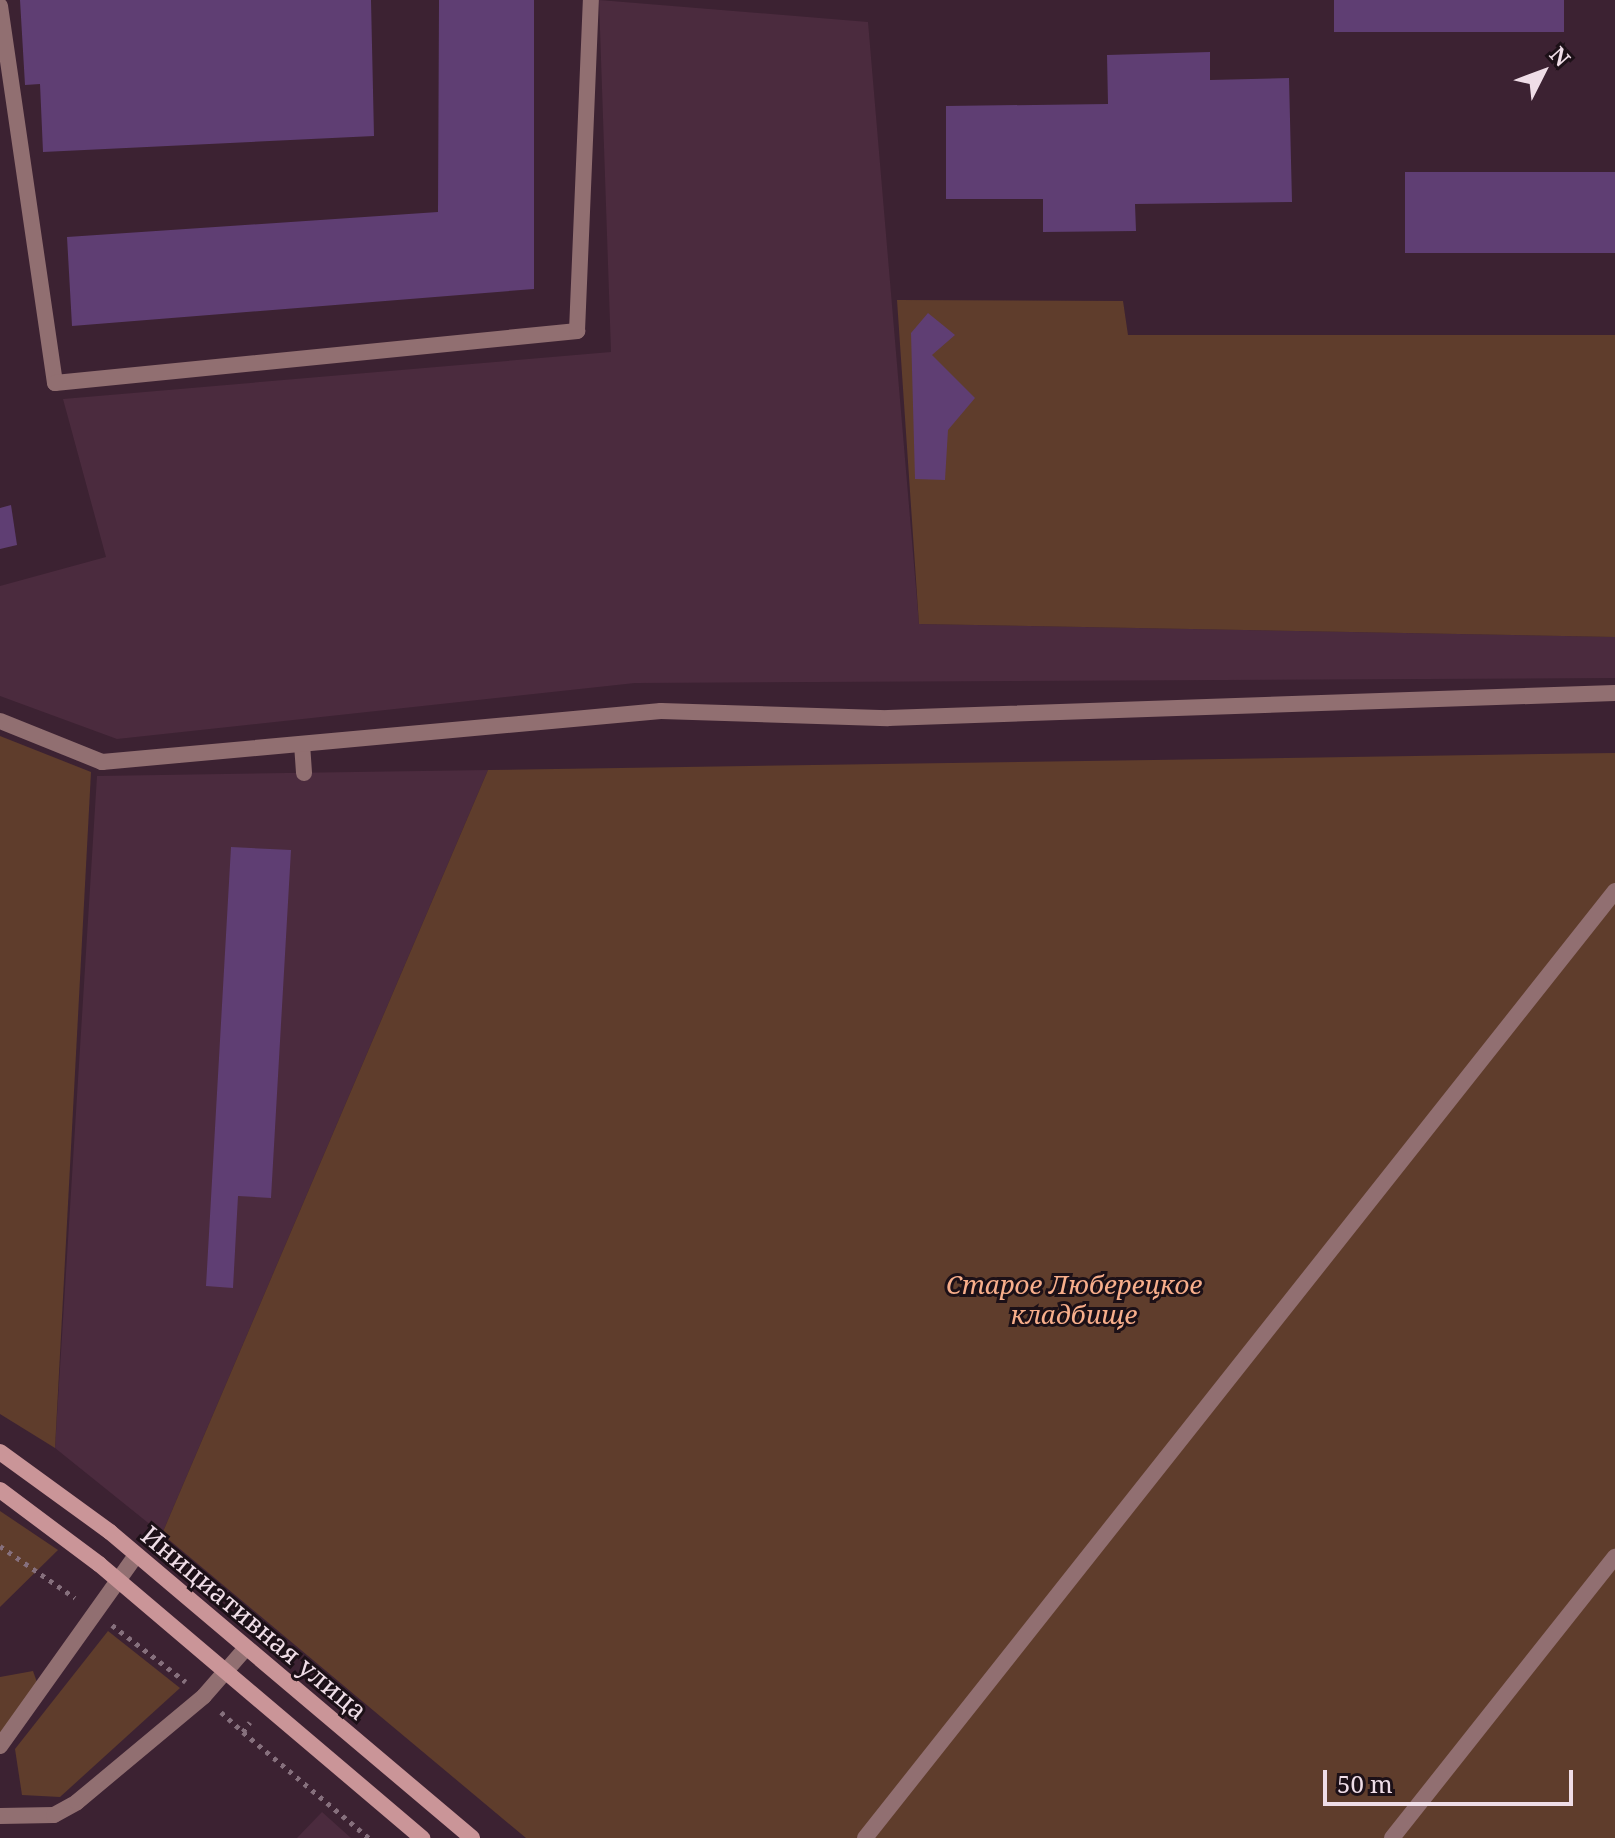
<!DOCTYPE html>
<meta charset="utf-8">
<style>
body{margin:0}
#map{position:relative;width:1615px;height:1838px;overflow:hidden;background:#3c2232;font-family:"Noto Serif",serif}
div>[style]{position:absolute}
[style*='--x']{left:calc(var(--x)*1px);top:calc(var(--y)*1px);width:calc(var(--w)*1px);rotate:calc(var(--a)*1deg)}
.built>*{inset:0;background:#4b2b3e}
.green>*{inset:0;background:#5f3d2c}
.building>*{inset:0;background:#5f3e73;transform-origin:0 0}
.path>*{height:5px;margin-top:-2.5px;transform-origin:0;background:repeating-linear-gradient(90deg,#86707d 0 4px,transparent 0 10px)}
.service>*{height:16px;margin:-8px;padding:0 8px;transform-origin:8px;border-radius:8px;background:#916f71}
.minor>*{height:16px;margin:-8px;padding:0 8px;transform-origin:8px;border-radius:8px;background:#916f71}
.secondary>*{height:16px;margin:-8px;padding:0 8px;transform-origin:8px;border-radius:8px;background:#ca9598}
span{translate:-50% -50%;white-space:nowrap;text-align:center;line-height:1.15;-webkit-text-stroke:6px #1c1017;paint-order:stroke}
.park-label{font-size:26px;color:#f8ae8b;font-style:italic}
.street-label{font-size:26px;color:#efdde7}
.north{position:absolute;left:1503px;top:32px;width:80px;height:80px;-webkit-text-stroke:6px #1c1017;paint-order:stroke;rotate:48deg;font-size:22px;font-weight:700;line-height:32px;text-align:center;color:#efdde7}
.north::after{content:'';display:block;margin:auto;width:28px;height:36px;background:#efdde7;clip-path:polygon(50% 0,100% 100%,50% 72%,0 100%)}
.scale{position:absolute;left:1323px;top:1770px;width:250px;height:36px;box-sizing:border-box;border:4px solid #efdde7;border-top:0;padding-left:10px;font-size:24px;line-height:28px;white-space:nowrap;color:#efdde7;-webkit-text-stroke:6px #1c1017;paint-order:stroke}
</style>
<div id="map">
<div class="built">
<i style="clip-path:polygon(599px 0,868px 22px,919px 624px,1615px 637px,1615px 678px,635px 683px,117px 739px,0 696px,0 586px,106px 557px,63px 399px,611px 352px)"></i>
<i style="clip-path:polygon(488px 770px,162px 1534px,55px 1448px,97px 776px)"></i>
<i style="clip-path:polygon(322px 1812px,351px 1838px,297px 1838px)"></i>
</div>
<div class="green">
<i style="clip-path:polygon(897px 300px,1123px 301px,1128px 335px,1615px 335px,1615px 637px,919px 624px)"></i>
<i style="clip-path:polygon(0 736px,91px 772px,55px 1448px,0 1414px)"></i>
<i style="clip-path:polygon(1615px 753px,1615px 1838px,526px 1838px,162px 1534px,488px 770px)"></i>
<i style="clip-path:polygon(0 1511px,58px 1550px,0 1607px)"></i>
<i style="clip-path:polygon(108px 1631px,180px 1688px,60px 1797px,22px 1795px,15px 1749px)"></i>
<i style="clip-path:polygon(33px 1671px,39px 1688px,0 1746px,0 1677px)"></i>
</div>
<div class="building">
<i style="clip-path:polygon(20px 0,371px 0,374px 136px,43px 152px,40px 84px,25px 85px)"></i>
<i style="clip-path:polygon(439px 0,534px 0,534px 289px,72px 326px,67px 237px,438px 212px)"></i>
<i style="left:1334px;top:0;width:230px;height:32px"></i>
<i style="clip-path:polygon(1210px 52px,1210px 80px,1289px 78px,1292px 202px,1135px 204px,1136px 231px,1043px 232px,1043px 199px,946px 199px,946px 106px,1108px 104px,1107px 55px)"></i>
<i style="left:1615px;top:172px;width:81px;height:210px;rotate:90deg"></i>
<i style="clip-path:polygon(928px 313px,955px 335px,932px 355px,975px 398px,948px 430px,945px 480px,915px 479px,911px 333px)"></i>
<i style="clip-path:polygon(11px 505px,17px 545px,0 549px,0 508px)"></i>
<i style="clip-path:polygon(231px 847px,291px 850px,271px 1198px,238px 1196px,233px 1288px,206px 1286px)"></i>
</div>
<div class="path">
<i style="--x:0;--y:1546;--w:91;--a:34.7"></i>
<i style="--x:112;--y:1625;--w:93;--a:37.6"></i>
<i style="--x:221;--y:1712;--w:30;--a:42"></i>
<i style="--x:243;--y:1732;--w:12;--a:-55"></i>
<i style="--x:243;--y:1732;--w:165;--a:40.1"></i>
</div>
<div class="service">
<i style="--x:0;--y:6;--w:381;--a:81.7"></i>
<i style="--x:55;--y:383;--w:525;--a:-5.69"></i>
<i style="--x:577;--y:331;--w:331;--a:-87.6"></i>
<i style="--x:302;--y:744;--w:29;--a:86"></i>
<i style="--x:865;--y:1838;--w:1208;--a:-51.62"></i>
<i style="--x:1392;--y:1838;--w:359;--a:-51.6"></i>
</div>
<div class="minor">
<i style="--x:0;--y:721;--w:110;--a:21.9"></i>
<i style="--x:102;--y:762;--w:561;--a:-5.21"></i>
<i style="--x:661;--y:711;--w:227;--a:1.8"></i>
<i style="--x:888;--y:718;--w:727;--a:-1.97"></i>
<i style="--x:0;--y:1746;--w:234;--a:-54.5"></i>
<i style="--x:0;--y:1816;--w:54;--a:-1.1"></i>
<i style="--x:54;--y:1815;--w:26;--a:-29"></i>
<i style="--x:77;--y:1802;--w:165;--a:-39.8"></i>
<i style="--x:204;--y:1696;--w:64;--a:-48.8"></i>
</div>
<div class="secondary">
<i style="--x:0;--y:1452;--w:136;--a:36"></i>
<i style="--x:110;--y:1532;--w:474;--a:40.2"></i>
<i style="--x:0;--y:1490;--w:124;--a:36.8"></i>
<i style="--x:99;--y:1564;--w:424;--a:40.3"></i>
</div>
<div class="park-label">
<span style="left:1074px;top:1300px">Старое Люберецкое<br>кладбище</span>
</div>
<div class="street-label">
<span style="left:254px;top:1623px;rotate:40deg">Инициативная улица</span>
</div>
<div class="north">N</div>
<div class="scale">50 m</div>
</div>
